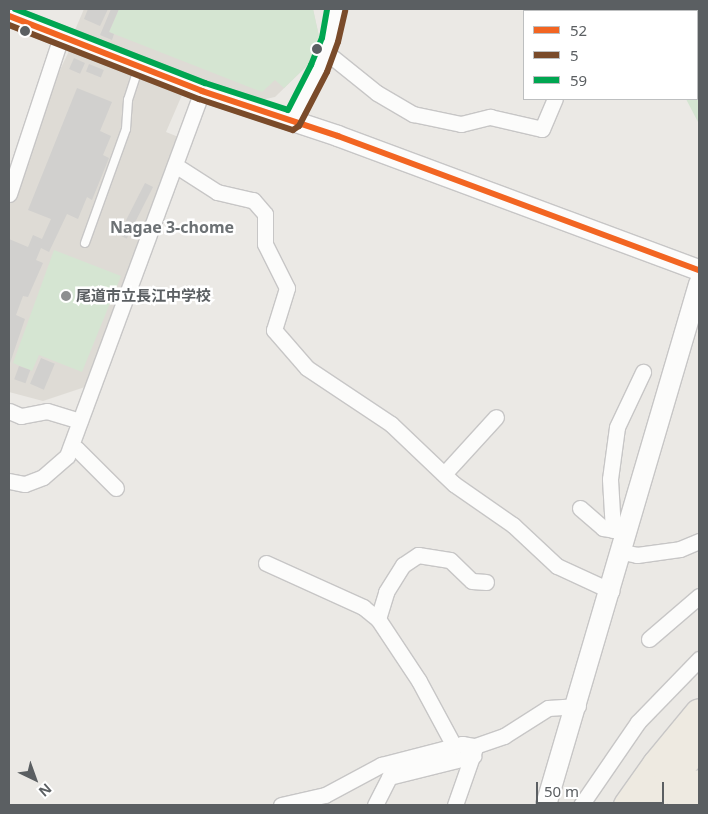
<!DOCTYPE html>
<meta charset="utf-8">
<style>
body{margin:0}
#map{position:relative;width:708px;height:814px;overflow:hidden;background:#ebe9e5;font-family:"Noto Sans","Noto Sans JP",sans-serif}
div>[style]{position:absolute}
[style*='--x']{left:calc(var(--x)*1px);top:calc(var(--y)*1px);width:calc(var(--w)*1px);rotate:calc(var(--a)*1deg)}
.education>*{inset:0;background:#dedbd5}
.green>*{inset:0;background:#d5e5d2}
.building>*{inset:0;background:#d1d0ce;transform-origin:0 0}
.roads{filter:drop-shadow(1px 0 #c7c6c6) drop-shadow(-1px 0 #c7c6c6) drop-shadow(0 1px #c7c6c6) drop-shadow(0 -1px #c7c6c6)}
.lane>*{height:8px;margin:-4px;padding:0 4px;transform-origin:4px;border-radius:4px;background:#fcfcfb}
.street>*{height:15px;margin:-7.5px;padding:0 7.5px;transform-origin:7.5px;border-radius:7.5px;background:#fcfcfb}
.secondary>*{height:20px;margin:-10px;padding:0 10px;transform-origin:10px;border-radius:10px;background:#fcfcfb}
.highway>*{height:26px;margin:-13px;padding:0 13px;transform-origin:13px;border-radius:13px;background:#eeeae1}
.bus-1>*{height:6px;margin:-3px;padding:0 3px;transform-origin:3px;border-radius:3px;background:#f26522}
.bus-2>*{height:6px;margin:-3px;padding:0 3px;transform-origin:3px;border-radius:3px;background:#7a4b2a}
.bus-3>*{height:6px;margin:-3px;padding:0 3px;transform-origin:3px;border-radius:3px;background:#00a651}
.dots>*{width:14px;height:14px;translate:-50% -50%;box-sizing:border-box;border:2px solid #fff;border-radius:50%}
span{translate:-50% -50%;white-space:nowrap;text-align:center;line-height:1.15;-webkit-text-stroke:5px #fff;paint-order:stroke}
.poi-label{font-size:15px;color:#5b5f62;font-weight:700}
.left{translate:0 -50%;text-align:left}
.neighbourhood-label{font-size:16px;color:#6c7174;font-weight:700}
.frame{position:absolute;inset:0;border:10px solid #5b5f62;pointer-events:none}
.legend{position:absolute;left:523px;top:10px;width:175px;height:90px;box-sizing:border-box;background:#fff;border:1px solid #bdbfc0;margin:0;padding:6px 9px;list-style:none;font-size:15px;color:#5b5f62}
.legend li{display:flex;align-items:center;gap:10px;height:25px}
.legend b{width:25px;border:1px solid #bdbfc0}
.north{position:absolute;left:10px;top:754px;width:50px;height:50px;-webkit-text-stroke:4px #fff;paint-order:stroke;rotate:138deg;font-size:14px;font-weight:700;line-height:20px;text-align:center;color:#5b5f62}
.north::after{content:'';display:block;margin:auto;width:18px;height:22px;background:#5b5f62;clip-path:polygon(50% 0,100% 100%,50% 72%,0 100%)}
.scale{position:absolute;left:536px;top:782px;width:128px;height:22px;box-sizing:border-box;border:2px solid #5b5f62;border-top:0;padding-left:6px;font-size:15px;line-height:18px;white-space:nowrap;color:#5b5f62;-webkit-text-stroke:4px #fff;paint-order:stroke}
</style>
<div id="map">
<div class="education">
<i style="clip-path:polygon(84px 9px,313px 9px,320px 41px,313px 60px,275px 97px,256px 101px,75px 30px)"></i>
<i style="clip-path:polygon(69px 51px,182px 95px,166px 132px,181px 138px,88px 386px,43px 401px,9px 392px,9px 205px,23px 175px,50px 91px)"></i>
</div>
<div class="green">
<i style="clip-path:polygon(119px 9px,313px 9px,320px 41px,313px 60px,284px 88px,275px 80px,262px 92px,109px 32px)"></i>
<i style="clip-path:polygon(689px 9px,699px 9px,699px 124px,686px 99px,697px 99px,697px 11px)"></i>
<i style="clip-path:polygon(54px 250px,121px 276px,82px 372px,39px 355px,32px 371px,13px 363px)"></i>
</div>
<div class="building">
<i style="clip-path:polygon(88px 9px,108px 9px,100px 26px,84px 19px)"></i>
<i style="clip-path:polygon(111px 9px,119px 9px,109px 32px,114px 34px,112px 40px,100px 35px)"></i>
<i style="left:74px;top:58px;width:12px;height:12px;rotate:24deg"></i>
<i style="left:89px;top:64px;width:16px;height:8px;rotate:22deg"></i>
<i style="clip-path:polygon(77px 88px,112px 102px,100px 131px,111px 136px,103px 155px,109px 158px,92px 200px,87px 197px,78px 219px,67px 214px,49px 252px,41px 248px,36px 260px,43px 263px,28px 297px,23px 296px,16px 315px,25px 319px,9px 366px,9px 239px,28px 247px,33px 235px,42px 239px,51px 219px,28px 210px)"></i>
<i style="left:145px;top:183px;width:9px;height:58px;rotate:27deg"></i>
<i style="left:41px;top:358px;width:15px;height:28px;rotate:23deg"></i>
<i style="left:19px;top:366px;width:12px;height:14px;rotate:20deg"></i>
</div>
<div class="roads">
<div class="lane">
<i style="--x:85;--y:243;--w:121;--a:-70.2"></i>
<i style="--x:126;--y:129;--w:29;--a:-86"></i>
<i style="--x:128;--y:100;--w:35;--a:-72"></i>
</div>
<div class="street">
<i style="--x:326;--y:52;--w:65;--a:38.8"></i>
<i style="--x:377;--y:93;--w:42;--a:30.3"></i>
<i style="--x:413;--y:114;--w:49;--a:11.8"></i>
<i style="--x:461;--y:124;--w:30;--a:-14"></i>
<i style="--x:490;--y:117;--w:53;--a:13"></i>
<i style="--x:542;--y:129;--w:33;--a:-67"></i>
<i style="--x:292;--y:121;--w:59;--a:-62.6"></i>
<i style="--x:319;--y:69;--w:31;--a:-69"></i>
<i style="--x:330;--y:40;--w:32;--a:-79"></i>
<i style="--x:175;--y:165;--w:50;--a:32.7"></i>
<i style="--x:217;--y:192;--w:37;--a:13"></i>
<i style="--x:253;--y:200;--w:18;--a:49"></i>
<i style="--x:265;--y:214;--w:30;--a:90"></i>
<i style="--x:265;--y:244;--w:49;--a:63.4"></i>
<i style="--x:287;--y:288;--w:44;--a:107.2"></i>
<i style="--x:274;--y:330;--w:50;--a:49"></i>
<i style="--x:307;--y:368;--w:101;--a:33.7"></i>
<i style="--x:391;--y:424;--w:87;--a:43.6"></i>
<i style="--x:454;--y:484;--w:72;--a:34.8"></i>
<i style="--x:513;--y:525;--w:60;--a:43"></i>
<i style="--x:557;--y:566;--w:60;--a:24.8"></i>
<i style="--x:9;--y:194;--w:165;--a:-71.7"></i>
<i style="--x:9;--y:411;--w:13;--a:23"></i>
<i style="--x:21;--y:416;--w:26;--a:-11"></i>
<i style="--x:47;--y:411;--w:34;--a:17"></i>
<i style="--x:71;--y:447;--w:6;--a:18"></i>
<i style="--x:77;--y:449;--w:55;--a:45"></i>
<i style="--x:444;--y:474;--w:77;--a:-47.6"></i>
<i style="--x:9;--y:481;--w:16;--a:11"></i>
<i style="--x:25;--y:484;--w:19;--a:-21"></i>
<i style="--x:43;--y:477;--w:32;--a:-41"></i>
<i style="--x:67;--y:456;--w:389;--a:-69.7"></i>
<i style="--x:580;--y:508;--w:30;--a:41"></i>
<i style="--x:603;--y:528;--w:19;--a:9"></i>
<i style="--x:613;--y:530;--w:51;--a:-93.4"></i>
<i style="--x:610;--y:479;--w:52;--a:-82.3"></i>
<i style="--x:617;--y:427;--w:61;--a:-64.7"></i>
<i style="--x:623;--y:552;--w:14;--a:12"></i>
<i style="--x:637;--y:555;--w:43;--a:-7.9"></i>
<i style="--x:680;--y:549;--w:21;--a:-23"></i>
<i style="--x:266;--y:563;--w:107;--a:24.4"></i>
<i style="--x:363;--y:607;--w:19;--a:39"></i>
<i style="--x:378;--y:619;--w:74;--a:56.5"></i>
<i style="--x:419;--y:681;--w:74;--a:61.7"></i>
<i style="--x:378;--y:619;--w:28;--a:-73"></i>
<i style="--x:386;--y:592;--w:32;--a:-58"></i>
<i style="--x:403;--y:565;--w:18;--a:-34"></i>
<i style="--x:418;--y:555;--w:32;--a:9"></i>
<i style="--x:450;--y:560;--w:30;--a:44"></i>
<i style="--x:472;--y:581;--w:14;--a:4"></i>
<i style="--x:649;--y:639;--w:66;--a:-40.7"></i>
<i style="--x:281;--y:805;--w:45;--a:-12.8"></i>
<i style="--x:325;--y:795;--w:64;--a:-28.2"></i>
<i style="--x:381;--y:765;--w:84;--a:-14.5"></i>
<i style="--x:462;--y:744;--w:13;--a:9"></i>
<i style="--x:475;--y:746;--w:31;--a:-19"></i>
<i style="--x:504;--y:736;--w:52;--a:-32.5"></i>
<i style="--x:548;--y:708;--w:30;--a:-4"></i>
<i style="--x:375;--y:805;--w:31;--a:-63"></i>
<i style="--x:389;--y:777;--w:87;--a:-14"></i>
<i style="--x:455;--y:805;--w:60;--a:-70.7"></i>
<i style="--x:581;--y:805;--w:101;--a:-55.5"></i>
<i style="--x:638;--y:722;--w:88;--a:-45.9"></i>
</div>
<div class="secondary">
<i style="--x:9;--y:16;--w:207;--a:21.2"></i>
<i style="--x:202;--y:91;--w:143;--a:18.3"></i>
<i style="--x:338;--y:136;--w:385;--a:20.4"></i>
<i style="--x:546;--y:805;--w:543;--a:-73.63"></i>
</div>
<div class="highway">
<i style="--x:627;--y:805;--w:50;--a:-54.7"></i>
<i style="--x:656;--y:764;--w:67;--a:-50.4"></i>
<i style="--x:649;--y:805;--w:77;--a:-49.2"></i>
<i style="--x:680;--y:805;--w:29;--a:-49"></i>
</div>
</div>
<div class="bus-1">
<i style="--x:9;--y:16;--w:207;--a:21.2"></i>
<i style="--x:202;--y:91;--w:143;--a:18.3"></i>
<i style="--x:338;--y:136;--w:385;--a:20.4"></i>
</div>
<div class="bus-2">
<i style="--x:9;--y:25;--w:204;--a:21.3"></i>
<i style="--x:199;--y:99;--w:99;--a:18.3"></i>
<i style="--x:293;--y:130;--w:7;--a:-34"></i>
<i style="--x:299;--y:126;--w:61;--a:-62.6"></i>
<i style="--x:327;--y:72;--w:32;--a:-70"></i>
<i style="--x:338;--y:42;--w:32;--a:-77"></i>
</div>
<div class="bus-3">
<i style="--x:15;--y:9;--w:204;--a:21.3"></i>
<i style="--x:205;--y:83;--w:87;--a:18"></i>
<i style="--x:288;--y:110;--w:51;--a:-62.9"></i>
<i style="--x:311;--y:65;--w:29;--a:-68"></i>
<i style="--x:322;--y:38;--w:29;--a:-80"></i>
</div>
<div class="dots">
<i style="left:25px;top:31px;background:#5b5f62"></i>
<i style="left:317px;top:49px;background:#5b5f62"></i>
<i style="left:66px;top:296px;background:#8d8f90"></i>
</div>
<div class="poi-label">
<span class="left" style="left:76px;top:296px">尾道市立長江中学校</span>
</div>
<div class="neighbourhood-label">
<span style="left:172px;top:227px">Nagae 3-chome</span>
</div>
<div class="frame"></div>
<ul class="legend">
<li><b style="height:6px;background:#f26522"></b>52</li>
<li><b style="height:6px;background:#7a4b2a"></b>5</li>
<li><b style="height:6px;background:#00a651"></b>59</li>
</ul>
<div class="north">N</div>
<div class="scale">50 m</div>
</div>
